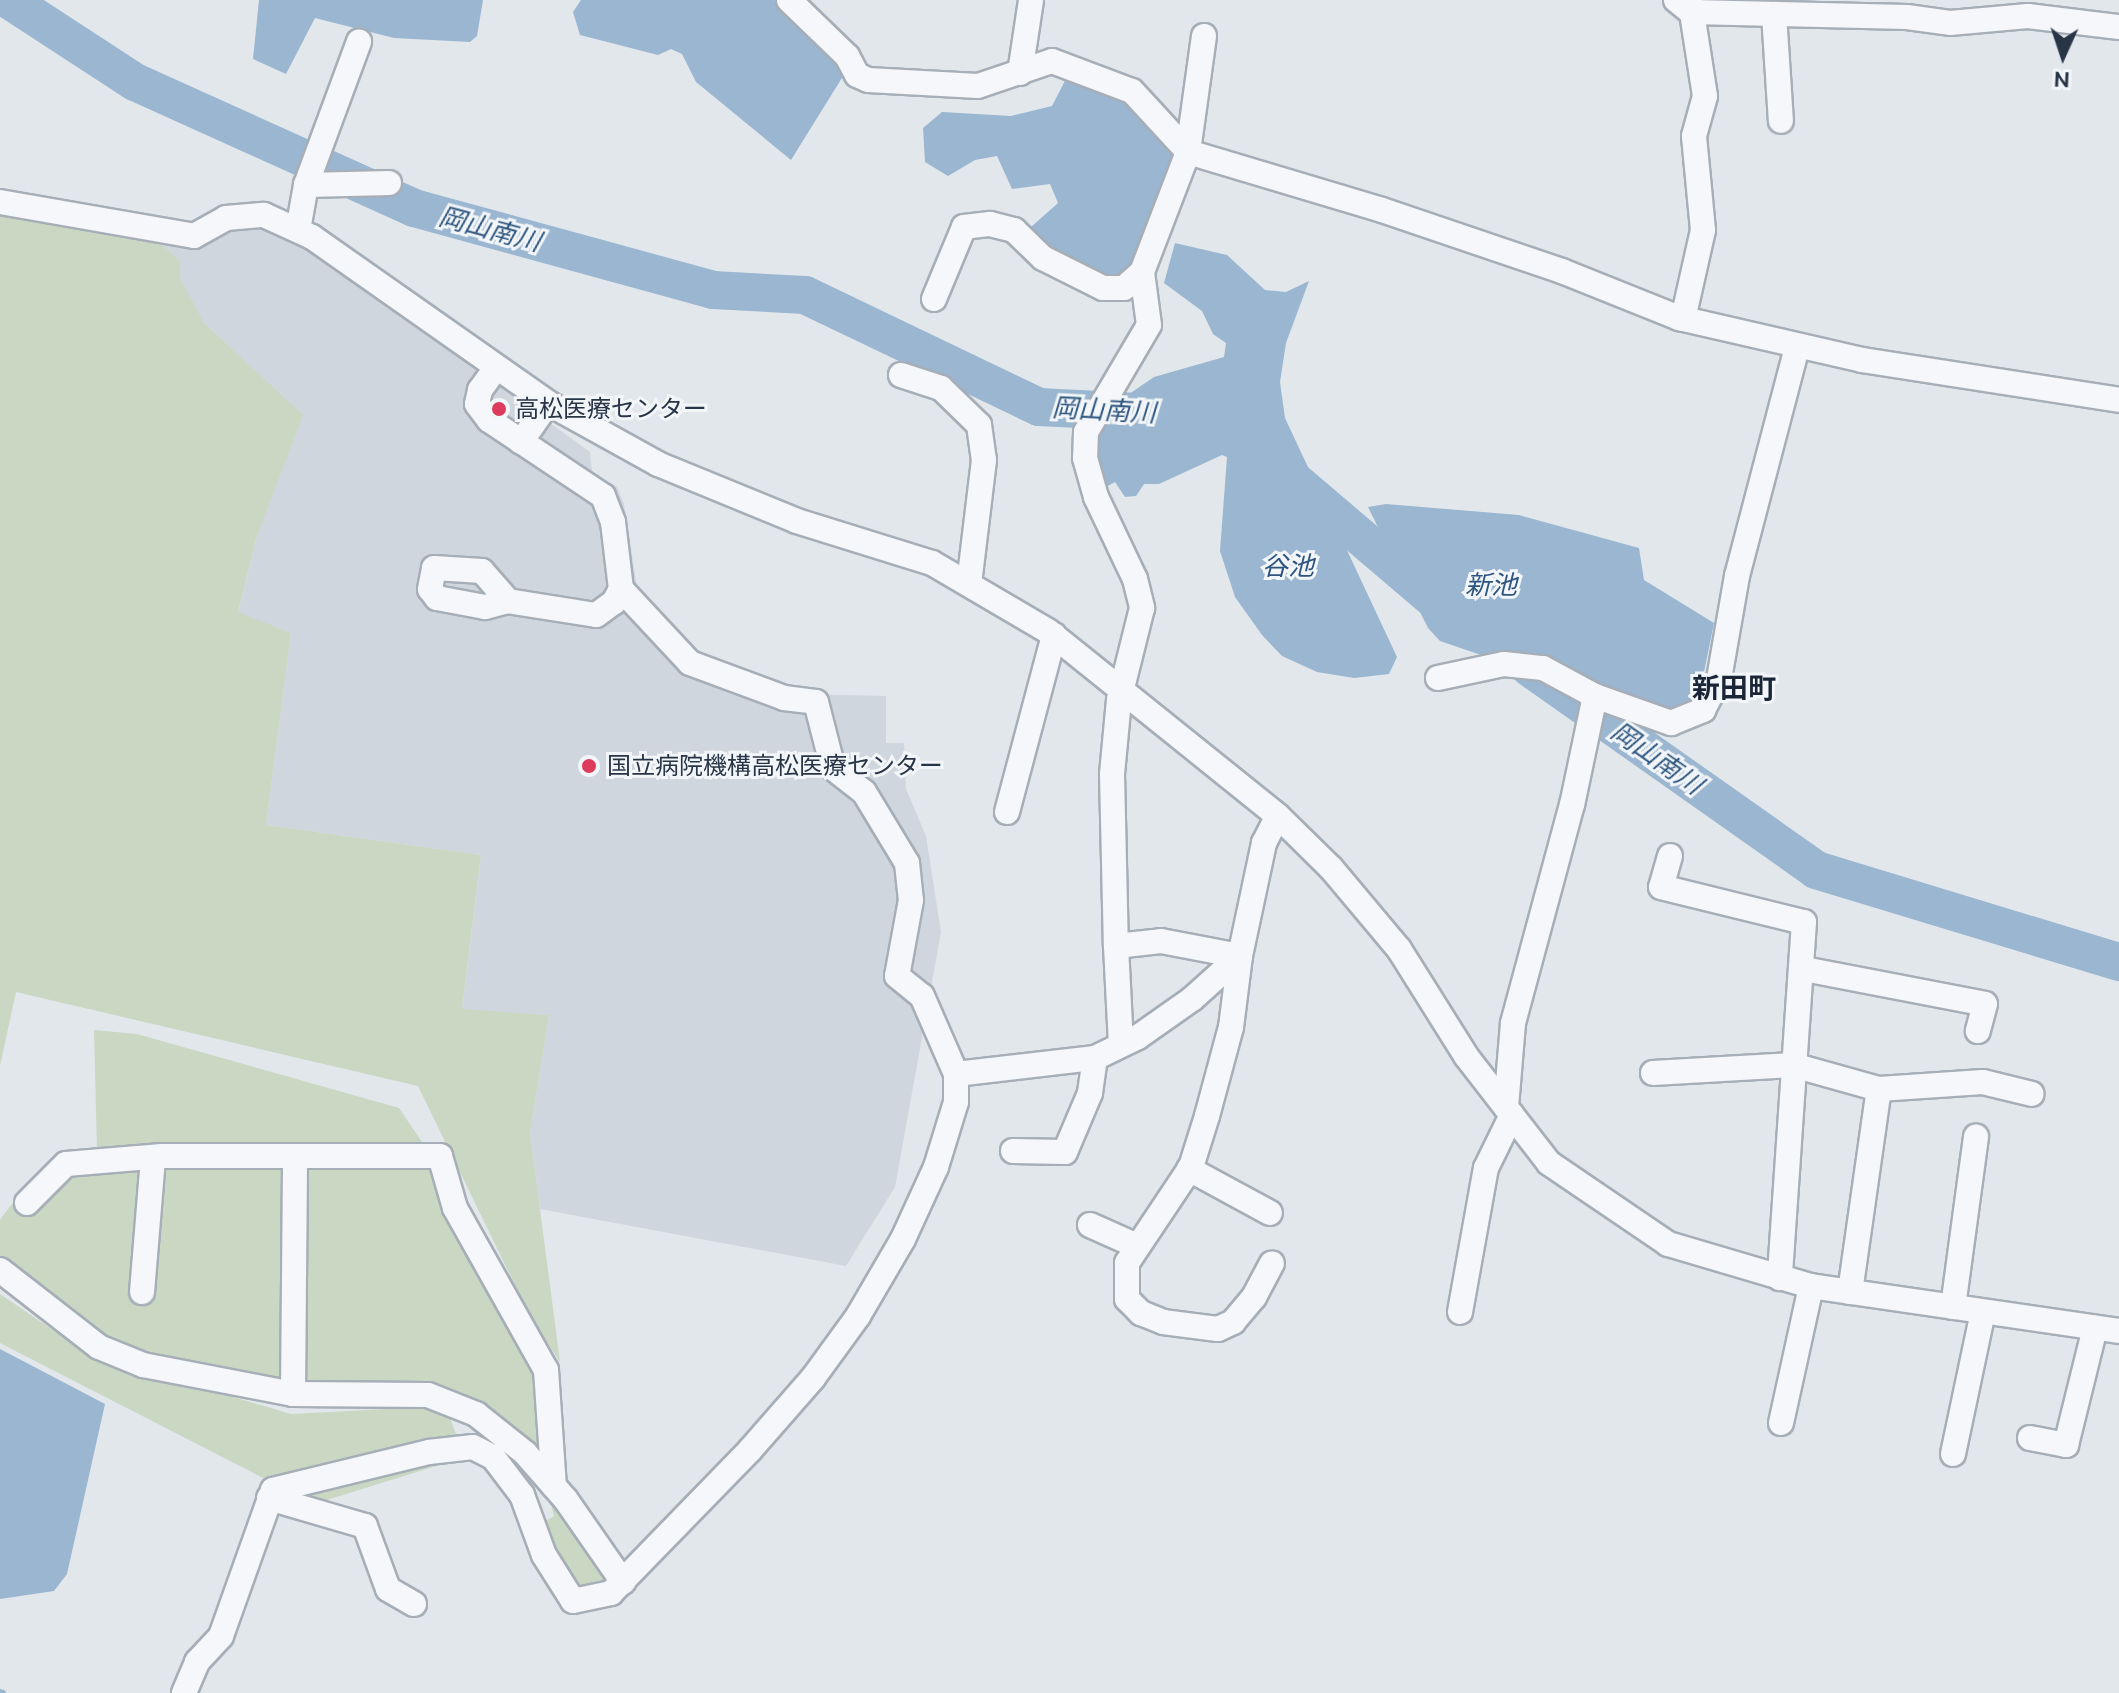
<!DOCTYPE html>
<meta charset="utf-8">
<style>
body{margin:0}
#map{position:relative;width:2119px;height:1693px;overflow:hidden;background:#e2e7ec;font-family:Ubuntu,"Noto Sans JP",sans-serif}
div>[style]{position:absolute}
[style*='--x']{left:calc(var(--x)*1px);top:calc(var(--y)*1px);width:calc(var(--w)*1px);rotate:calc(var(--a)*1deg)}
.built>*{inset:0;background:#d0d6de}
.green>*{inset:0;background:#c9d7c3}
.water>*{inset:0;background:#9ab6d0}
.stream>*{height:6px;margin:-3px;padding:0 3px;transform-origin:3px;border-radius:3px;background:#9ab6d0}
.river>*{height:38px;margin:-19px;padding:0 19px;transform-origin:19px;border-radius:19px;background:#9ab6d0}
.roads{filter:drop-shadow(2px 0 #a6aeb7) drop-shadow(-2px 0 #a6aeb7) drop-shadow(0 2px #a6aeb7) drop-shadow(0 -2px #a6aeb7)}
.street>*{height:24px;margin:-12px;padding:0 12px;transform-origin:12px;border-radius:12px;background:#f6f7fa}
.dots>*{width:22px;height:22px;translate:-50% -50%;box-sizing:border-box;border:4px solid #f3f6f9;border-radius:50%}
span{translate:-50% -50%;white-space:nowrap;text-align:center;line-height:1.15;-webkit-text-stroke:6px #f3f6f9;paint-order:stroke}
.poi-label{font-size:24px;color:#283547}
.left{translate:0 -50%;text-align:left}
.water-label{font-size:26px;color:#2d557f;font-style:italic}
.quarter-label{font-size:28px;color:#1a2537;font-weight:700}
.north{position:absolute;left:2023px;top:16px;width:80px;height:80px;-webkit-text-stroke:6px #f3f6f9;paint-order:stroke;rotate:183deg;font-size:22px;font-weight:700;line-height:32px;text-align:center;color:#283547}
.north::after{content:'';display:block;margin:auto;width:28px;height:36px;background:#283547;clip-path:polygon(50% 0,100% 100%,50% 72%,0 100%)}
</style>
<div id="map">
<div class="built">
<i style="clip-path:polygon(271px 228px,301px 242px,590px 452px,592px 472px,617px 487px,624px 504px,637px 587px,664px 622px,707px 662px,798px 694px,886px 696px,886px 743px,904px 743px,906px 789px,926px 836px,941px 932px,895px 1187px,846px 1266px,540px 1209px,530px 1133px,549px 1015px,462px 1010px,481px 855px,266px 825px,291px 633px,238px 613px,256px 539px,302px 415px,204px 323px,152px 237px,210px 239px,232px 231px)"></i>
</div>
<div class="green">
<i style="clip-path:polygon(0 208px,152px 237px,180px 261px,180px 278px,204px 323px,303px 415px,256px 539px,238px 612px,291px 633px,266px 825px,481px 855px,462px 1009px,549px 1015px,530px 1133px,560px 1362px,531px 1318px,418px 1086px,16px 992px,0 1066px)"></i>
<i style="clip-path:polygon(94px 1030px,137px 1034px,399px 1108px,439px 1167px,540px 1370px,541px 1447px,614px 1583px,572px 1595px,543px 1523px,554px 1516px,536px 1448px,477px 1405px,289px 1386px,102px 1345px,0 1261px,0 1220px,11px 1205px,55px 1163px,97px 1151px)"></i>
<i style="clip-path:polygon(0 1294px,88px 1354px,291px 1414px,445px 1406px,465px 1457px,314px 1504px,0 1343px)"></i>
</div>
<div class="water">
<i style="clip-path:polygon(259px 0,483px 0,477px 36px,470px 42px,394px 38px,315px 18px,286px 74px,253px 59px)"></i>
<i style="clip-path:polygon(581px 0,774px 0,796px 13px,845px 73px,791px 160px,696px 82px,682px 54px,671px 49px,658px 55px,580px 35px,573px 12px)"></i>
<i style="clip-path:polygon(1069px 73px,1134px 101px,1174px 155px,1130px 266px,1113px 281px,1061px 256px,1031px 227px,1058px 203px,1050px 184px,1012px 189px,997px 156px,975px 160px,948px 176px,925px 162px,923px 128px,942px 112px,1011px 116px,1052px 106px)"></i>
<i style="clip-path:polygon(1175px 243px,1227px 255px,1265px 290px,1286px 292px,1309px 281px,1286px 343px,1280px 382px,1285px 418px,1397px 657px,1389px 674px,1354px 678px,1317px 672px,1282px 656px,1262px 635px,1235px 597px,1220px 551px,1227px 457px,1222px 455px,1159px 484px,1144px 484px,1136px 496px,1125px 497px,1115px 482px,1106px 487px,1092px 460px,1093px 433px,1116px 403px,1154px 377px,1224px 357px,1226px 343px,1213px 334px,1202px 311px,1164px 283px)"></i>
<i style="clip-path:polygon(1386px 504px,1519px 515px,1639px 548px,1644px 580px,1714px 623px,1701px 687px,1684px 714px,1672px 717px,1528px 655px,1484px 656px,1440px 641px,1428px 628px,1368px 507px)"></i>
<i style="clip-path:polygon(0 1349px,105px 1404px,67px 1574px,54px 1591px,0 1599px)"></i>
</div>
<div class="stream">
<i style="--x:0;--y:1692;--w:3;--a:18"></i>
</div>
<div class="river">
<i style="--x:9;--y:0;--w:150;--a:33.1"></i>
<i style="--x:135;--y:82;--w:306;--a:24.3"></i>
<i style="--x:414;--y:208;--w:310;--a:15.3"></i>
<i style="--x:713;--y:290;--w:92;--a:3.1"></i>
<i style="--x:805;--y:295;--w:259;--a:25.6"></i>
<i style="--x:1039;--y:407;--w:99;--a:2.9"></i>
<i style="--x:1289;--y:476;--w:202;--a:40.4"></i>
<i style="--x:1530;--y:668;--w:350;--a:35.2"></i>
<i style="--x:1816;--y:870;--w:317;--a:16.9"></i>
</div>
<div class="roads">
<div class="street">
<i style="--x:789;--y:0;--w:81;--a:44"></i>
<i style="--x:847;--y:56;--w:21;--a:62"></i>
<i style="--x:857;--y:75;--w:12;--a:24"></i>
<i style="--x:868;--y:80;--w:110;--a:3.1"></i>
<i style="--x:978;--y:86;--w:78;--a:-18.7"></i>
<i style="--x:1052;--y:61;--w:85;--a:20.6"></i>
<i style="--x:1132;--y:91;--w:83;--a:47.4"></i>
<i style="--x:1188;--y:152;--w:202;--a:16.6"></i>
<i style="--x:1382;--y:210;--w:190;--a:18.7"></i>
<i style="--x:1562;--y:271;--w:126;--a:21.9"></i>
<i style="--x:1679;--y:318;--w:188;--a:12.9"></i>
<i style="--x:1862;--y:360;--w:260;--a:8.8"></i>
<i style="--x:1676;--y:0;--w:19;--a:39"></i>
<i style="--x:1691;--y:12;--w:216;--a:1.3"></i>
<i style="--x:1907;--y:17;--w:43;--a:7.9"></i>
<i style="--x:1950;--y:23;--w:78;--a:-5.1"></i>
<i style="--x:2028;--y:16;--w:92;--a:6.9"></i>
<i style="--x:1774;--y:14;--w:107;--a:86.3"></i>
<i style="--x:1204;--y:36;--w:117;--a:97.9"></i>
<i style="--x:1188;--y:152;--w:129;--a:111"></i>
<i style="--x:1142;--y:272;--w:53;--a:82.5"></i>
<i style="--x:1149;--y:325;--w:124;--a:120.5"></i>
<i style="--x:1086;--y:432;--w:26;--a:92"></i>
<i style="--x:1085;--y:458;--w:41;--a:74.2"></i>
<i style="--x:1096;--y:497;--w:91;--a:64.6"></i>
<i style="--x:1135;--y:579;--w:30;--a:76"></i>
<i style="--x:1142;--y:608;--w:95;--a:104"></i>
<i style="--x:1119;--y:700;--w:74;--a:95.4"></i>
<i style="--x:1112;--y:774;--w:172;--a:88.7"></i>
<i style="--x:1116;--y:946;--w:45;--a:-6.3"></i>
<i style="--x:1161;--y:941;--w:80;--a:10.8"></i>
<i style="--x:1240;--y:956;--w:72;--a:97.2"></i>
<i style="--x:1231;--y:1027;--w:92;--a:105.1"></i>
<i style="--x:1207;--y:1116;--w:53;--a:107.4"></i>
<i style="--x:1191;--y:1167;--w:115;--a:123.7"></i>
<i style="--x:1127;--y:1263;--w:36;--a:90"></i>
<i style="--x:1127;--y:1299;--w:20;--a:45"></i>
<i style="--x:1141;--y:1313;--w:24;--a:22"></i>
<i style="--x:1163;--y:1322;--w:55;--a:7.3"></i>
<i style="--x:1218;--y:1329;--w:17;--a:-25"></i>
<i style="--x:1233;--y:1322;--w:33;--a:-50"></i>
<i style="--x:1254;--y:1297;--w:38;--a:-62"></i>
<i style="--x:1020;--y:73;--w:74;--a:-81.4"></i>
<i style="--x:306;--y:185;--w:83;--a:-1.4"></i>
<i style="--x:0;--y:202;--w:197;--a:9.9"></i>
<i style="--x:194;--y:236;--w:37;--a:-29"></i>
<i style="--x:226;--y:218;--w:38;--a:-5"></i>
<i style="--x:264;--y:215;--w:53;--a:24.6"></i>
<i style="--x:312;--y:237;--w:289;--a:35.1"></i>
<i style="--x:548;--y:403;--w:126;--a:29"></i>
<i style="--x:658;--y:464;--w:150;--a:22.3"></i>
<i style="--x:797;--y:521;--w:141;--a:17.3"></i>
<i style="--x:932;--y:563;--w:134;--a:30.4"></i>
<i style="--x:1048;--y:631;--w:295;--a:38.8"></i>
<i style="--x:1278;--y:816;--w:74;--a:44.5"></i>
<i style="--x:1331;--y:868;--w:106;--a:50"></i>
<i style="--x:1399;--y:949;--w:126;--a:57.9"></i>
<i style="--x:1466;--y:1056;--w:135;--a:52.2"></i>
<i style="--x:1549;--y:1163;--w:144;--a:34.2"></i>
<i style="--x:1668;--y:1244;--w:149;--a:16.4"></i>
<i style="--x:1811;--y:1286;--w:311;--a:8.3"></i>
<i style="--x:298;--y:230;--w:46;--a:-79.9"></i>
<i style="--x:306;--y:185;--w:153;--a:-69.7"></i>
<i style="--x:934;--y:299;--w:78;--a:-67.4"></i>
<i style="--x:964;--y:227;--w:26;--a:-7"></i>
<i style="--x:990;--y:224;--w:25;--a:14"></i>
<i style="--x:1014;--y:230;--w:40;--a:44"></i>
<i style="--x:1043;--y:258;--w:67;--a:26.6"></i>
<i style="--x:1103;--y:288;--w:21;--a:0"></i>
<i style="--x:1124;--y:288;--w:24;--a:-42"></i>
<i style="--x:1683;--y:319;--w:91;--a:-77.3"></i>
<i style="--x:1703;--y:230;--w:94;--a:-95.5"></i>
<i style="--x:1694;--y:136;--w:41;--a:-74.6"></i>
<i style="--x:1705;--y:96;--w:97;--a:-98.9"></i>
<i style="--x:496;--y:368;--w:27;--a:126"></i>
<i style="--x:480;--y:390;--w:14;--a:102"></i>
<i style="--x:477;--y:404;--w:20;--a:53"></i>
<i style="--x:489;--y:420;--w:137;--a:33.7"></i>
<i style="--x:603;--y:496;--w:28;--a:69"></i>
<i style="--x:613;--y:522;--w:67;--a:83.2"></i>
<i style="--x:621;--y:589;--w:15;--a:118"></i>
<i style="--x:614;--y:602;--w:22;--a:144"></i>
<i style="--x:596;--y:615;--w:89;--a:-171"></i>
<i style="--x:508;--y:601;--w:24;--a:165"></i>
<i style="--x:485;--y:607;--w:49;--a:-169.4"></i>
<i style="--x:437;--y:598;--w:11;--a:-128"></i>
<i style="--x:430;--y:589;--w:21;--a:-79"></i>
<i style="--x:434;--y:568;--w:48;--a:3.6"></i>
<i style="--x:482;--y:571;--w:40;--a:49"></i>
<i style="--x:901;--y:375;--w:42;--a:18"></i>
<i style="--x:941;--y:388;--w:53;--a:44.2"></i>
<i style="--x:979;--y:425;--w:35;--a:82"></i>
<i style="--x:984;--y:460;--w:125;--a:96.9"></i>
<i style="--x:521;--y:442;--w:47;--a:-55.3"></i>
<i style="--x:621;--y:589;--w:101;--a:47"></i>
<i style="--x:690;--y:663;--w:100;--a:20.4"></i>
<i style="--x:784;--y:698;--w:32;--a:7"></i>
<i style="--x:816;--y:702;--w:68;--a:75.6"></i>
<i style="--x:833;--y:768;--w:39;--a:38"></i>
<i style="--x:864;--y:792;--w:83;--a:58.8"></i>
<i style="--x:907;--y:863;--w:37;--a:84"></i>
<i style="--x:911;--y:900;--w:77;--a:100.4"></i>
<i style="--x:897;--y:976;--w:32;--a:39"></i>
<i style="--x:922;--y:996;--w:85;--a:66.4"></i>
<i style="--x:956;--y:1074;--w:140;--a:-6.6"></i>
<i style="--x:1095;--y:1058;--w:48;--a:-26"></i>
<i style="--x:1138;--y:1037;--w:66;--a:-35.1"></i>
<i style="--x:1192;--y:999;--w:64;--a:-41.9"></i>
<i style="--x:1240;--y:956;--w:116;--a:-78"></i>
<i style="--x:1264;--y:843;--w:30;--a:-63"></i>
<i style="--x:1438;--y:678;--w:67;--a:-12"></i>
<i style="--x:1504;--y:664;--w:39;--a:6"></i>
<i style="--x:1543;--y:668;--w:59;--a:28.3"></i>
<i style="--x:1007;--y:812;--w:183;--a:-75.1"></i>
<i style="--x:1670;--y:856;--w:32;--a:106"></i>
<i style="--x:1661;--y:887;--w:147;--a:13.8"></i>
<i style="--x:1804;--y:922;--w:357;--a:93.9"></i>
<i style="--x:1116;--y:946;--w:98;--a:87.1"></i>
<i style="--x:1804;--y:969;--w:184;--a:10.9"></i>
<i style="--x:1985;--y:1004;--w:28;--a:105"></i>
<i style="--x:1653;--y:1073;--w:140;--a:-3.3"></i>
<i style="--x:1793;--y:1065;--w:89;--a:15.6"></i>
<i style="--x:1879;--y:1089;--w:104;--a:-3.9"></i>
<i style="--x:1983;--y:1082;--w:50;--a:13.8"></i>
<i style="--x:1506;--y:1107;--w:84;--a:-85.2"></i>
<i style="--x:1513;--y:1023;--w:226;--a:-74.9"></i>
<i style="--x:1572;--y:805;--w:111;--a:-78.1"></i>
<i style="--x:1595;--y:696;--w:81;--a:19.6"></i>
<i style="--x:1671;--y:723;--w:35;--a:-22"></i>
<i style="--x:1703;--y:710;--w:35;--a:-63"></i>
<i style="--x:1719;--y:679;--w:105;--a:-80.1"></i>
<i style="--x:1737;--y:576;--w:236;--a:-75.3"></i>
<i style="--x:1013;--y:1151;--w:52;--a:1.1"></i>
<i style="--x:1065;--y:1152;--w:64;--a:-67"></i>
<i style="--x:1090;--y:1093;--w:35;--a:-82"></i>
<i style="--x:1189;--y:1169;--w:92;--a:28.5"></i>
<i style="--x:27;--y:1203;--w:55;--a:-45"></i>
<i style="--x:66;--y:1164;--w:96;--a:-4.8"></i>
<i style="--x:162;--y:1156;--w:278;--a:0"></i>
<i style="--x:440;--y:1156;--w:54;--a:73.9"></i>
<i style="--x:455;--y:1208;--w:186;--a:60.7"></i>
<i style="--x:546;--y:1370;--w:116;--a:86.1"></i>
<i style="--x:1090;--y:1225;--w:51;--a:24.1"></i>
<i style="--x:0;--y:1270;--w:125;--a:37.9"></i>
<i style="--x:99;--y:1347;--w:48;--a:22.2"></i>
<i style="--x:143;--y:1365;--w:153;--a:10.9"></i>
<i style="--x:293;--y:1394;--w:135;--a:0.4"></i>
<i style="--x:428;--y:1395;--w:52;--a:21.6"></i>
<i style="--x:476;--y:1414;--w:63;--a:38.5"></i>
<i style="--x:525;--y:1453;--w:62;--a:48.9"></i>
<i style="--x:566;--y:1500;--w:100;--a:55.2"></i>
<i style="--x:142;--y:1292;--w:135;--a:-85.3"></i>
<i style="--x:1850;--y:1292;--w:205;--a:-81.9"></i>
<i style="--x:1953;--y:1307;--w:172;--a:-82.3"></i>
<i style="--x:1460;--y:1312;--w:146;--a:-79.8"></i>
<i style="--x:1486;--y:1168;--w:59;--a:-63.9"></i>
<i style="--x:293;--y:1394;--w:237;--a:-89.5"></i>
<i style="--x:1781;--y:1423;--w:140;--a:-77.6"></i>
<i style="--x:2030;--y:1438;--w:37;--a:11"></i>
<i style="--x:2066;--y:1445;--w:121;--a:-76.1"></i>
<i style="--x:1953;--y:1454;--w:145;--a:-78.1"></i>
<i style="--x:269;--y:1498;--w:100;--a:16.3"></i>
<i style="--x:365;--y:1526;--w:67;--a:69.9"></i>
<i style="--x:388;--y:1589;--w:30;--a:30"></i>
<i style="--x:184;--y:1693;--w:34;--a:-67"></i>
<i style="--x:197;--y:1662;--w:35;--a:-47"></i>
<i style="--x:221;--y:1636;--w:155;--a:-70.4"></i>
<i style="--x:273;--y:1490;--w:161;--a:-13.7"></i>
<i style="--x:429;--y:1452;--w:44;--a:-6.5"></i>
<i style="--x:473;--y:1447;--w:22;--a:27"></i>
<i style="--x:493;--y:1457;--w:48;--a:52.7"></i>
<i style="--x:522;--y:1495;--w:64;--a:69.9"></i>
<i style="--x:544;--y:1555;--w:54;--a:57.8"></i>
<i style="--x:573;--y:1601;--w:39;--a:-12"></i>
<i style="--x:611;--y:1593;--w:199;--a:-45.8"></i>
<i style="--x:750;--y:1450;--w:96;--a:-48.8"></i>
<i style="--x:813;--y:1378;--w:77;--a:-54"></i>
<i style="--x:858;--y:1316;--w:89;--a:-59.7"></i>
<i style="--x:903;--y:1239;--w:79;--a:-65.4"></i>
<i style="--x:936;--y:1167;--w:68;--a:-72.9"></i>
<i style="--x:956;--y:1102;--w:28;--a:-90"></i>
</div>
</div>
<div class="dots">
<i style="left:499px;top:409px;background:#dd3b5b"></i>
<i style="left:589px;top:766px;background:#dd3b5b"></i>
</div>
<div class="poi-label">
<span class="left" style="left:515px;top:409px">高松医療センター</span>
<span class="left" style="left:607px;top:766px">国立病院機構高松医療センター</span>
</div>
<div class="water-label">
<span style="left:490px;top:229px;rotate:15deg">岡山南川</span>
<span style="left:1104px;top:410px;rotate:3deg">岡山南川</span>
<span style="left:1288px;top:566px">谷池</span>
<span style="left:1491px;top:585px">新池</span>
<span style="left:1657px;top:758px;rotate:35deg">岡山南川</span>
</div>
<div class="quarter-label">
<span style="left:1734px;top:688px">新田町</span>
</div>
<div class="north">N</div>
</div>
